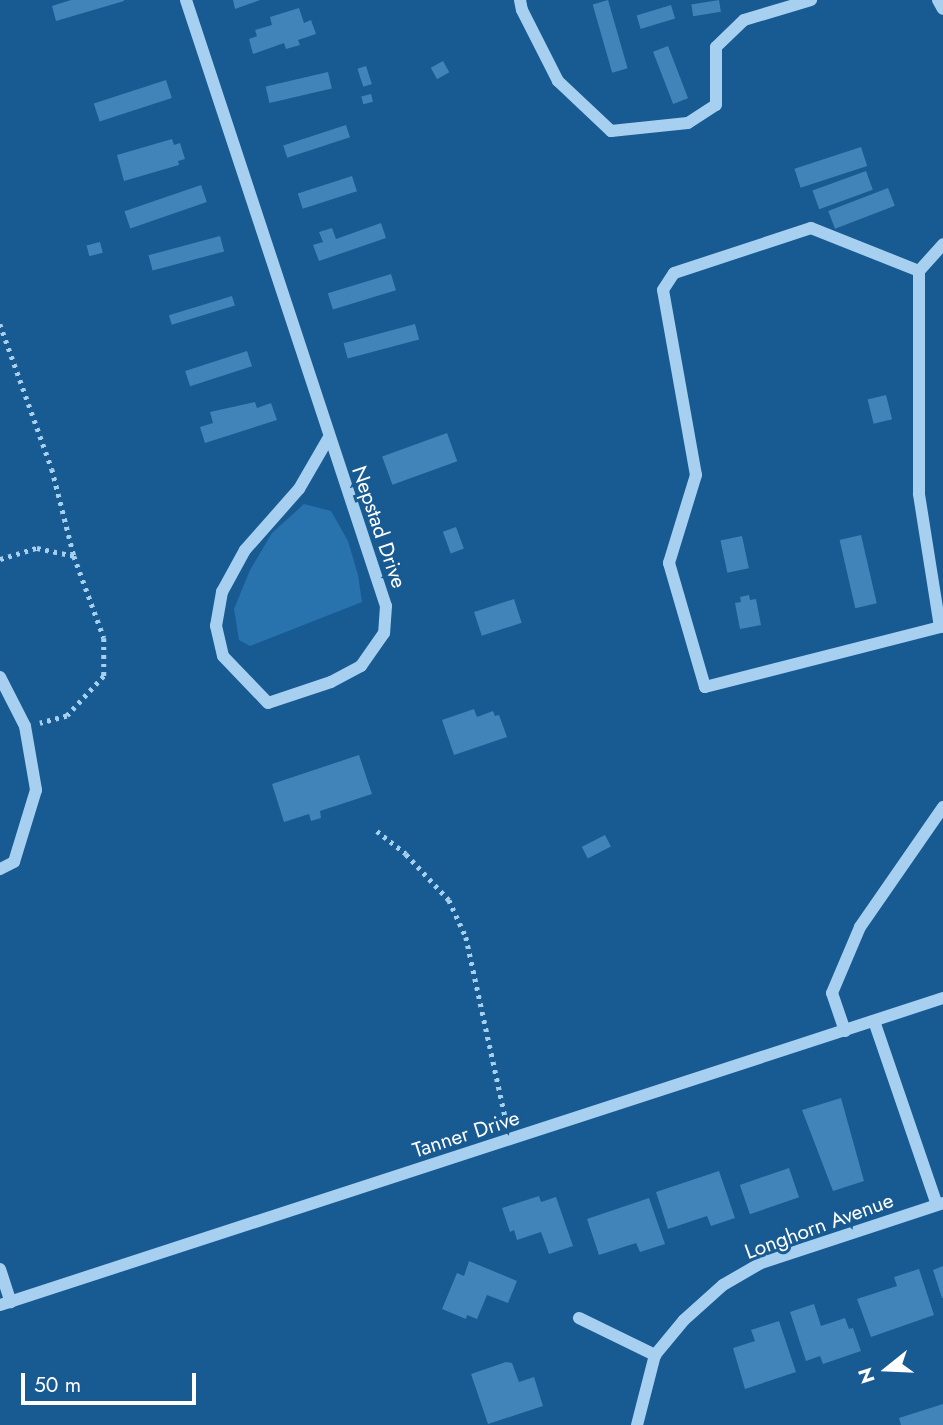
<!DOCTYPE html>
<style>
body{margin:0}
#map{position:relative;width:943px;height:1425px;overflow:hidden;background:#185a92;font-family:Jost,sans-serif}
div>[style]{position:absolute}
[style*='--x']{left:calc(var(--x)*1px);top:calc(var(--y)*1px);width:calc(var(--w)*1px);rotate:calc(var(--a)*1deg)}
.green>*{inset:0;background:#2873ae}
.building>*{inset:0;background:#4184b9;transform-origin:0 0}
.path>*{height:4.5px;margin-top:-2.25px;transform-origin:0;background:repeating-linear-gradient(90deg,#a7d0f0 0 3.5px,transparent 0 8.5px)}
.minor>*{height:12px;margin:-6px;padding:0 6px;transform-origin:6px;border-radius:6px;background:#a7d0f0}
span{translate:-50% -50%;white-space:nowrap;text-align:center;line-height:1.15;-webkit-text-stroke:6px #185a92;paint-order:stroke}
.street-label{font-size:21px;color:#fff}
.north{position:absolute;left:852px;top:1334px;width:70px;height:70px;-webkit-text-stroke:5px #185a92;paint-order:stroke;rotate:252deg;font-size:19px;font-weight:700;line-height:28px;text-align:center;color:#fff}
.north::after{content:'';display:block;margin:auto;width:24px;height:32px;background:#fff;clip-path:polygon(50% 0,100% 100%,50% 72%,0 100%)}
.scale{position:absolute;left:21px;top:1373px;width:175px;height:32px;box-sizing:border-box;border:4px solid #fff;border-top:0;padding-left:9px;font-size:21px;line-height:24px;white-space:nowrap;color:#fff;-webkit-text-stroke:5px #185a92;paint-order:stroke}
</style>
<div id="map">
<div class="green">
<i style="clip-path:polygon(304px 504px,331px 511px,348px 541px,358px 575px,362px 602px,250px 646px,239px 640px,234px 609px,250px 570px,272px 533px)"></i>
</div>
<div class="building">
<i style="clip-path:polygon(71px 0,124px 0,124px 1px,56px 21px,52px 6px)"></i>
<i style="clip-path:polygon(233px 0,260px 0,235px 9px)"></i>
<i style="left:608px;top:0;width:71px;height:16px;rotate:74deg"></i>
<i style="left:719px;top:0;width:12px;height:28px;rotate:81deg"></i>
<i style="left:671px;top:5px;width:14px;height:36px;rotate:73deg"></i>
<i style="clip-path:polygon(299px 8px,304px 23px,311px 20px,316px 34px,298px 40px,300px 45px,286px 49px,284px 43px,253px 54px,249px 39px,257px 36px,255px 30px,272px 25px,270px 17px)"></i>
<i style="left:668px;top:46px;width:56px;height:16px;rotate:69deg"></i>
<i style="left:443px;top:61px;width:13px;height:14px;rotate:61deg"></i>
<i style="left:366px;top:66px;width:19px;height:9px;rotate:72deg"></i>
<i style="left:328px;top:72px;width:17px;height:64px;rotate:77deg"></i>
<i style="left:166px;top:80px;width:19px;height:76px;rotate:72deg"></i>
<i style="left:371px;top:94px;width:8px;height:10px;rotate:76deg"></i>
<i style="left:346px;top:125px;width:13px;height:66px;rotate:72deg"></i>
<i style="clip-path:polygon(172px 139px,174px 145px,180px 143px,185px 159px,178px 161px,179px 165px,124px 181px,117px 155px)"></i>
<i style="left:861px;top:147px;width:20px;height:70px;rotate:72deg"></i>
<i style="left:866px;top:171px;width:20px;height:57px;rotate:70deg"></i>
<i style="left:352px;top:176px;width:16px;height:57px;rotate:72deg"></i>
<i style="left:201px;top:185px;width:18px;height:81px;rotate:71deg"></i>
<i style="left:888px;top:188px;width:19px;height:64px;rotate:69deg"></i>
<i style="clip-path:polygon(381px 223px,386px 238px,319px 261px,313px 245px,323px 242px,319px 232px,332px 228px,336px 239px)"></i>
<i style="left:220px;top:236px;width:16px;height:74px;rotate:75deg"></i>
<i style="left:100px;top:242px;width:11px;height:14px;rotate:75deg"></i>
<i style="left:391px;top:274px;width:17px;height:66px;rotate:73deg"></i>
<i style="left:232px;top:296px;width:10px;height:66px;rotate:73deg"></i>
<i style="left:415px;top:324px;width:16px;height:74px;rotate:75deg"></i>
<i style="left:247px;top:351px;width:16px;height:65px;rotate:72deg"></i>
<i style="left:886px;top:395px;width:25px;height:19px;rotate:76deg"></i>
<i style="clip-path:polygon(255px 402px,257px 408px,271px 403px,277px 420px,205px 443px,200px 427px,213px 423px,210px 412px)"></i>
<i style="left:447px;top:433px;width:30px;height:69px;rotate:70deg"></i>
<i style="left:456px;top:527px;width:23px;height:14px;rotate:70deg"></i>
<i style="left:861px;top:535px;width:70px;height:22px;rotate:77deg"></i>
<i style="left:742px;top:536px;width:33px;height:22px;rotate:78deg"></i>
<i style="clip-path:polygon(749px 595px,750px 600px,756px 599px,761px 625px,740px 629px,735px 603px,741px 602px,740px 597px)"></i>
<i style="left:514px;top:599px;width:25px;height:42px;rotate:72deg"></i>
<i style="clip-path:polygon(474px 709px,477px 717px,493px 711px,495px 716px,499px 715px,507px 737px,454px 755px,442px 720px)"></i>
<i style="clip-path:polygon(359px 755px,372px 794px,320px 811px,321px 818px,311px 821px,309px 814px,284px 822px,272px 784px)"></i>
<i style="left:605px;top:835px;width:13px;height:26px;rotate:63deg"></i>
<i style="clip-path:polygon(841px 1098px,864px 1181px,833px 1191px,802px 1110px)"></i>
<i style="left:789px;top:1168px;width:31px;height:52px;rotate:71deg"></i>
<i style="clip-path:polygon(719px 1171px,735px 1218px,711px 1226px,707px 1216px,668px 1229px,656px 1192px)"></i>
<i style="clip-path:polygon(539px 1196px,541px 1202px,556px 1197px,573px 1246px,549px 1254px,541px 1232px,517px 1240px,514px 1230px,510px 1232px,502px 1208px)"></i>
<i style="clip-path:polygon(649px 1198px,665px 1244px,640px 1252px,636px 1243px,599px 1255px,587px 1219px)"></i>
<i style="clip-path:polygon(469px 1261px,517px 1281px,508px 1303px,487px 1295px,477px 1319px,467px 1315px,466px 1319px,442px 1309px,457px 1273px,464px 1276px)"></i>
<i style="clip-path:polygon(943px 1266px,943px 1298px,942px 1298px,933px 1270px)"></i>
<i style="clip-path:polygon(919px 1269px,934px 1315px,871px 1337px,857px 1299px,897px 1286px,894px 1277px)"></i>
<i style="clip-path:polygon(814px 1304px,821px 1326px,845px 1318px,849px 1329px,853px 1328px,861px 1351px,823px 1364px,820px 1356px,806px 1361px,790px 1312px)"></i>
<i style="clip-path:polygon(779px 1321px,796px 1372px,745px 1389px,733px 1348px,755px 1341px,751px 1330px)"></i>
<i style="clip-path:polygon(506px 1362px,512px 1363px,519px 1382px,534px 1377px,543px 1406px,488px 1424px,471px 1374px)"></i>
<i style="clip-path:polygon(943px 1404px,943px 1425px,901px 1425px,899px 1418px)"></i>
</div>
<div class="path">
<i style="--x:0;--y:324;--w:154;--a:70.3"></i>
<i style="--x:52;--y:469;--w:90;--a:75.8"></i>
<i style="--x:0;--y:559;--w:39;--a:-17"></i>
<i style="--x:37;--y:548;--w:38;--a:12"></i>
<i style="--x:74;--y:556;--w:87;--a:69.9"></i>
<i style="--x:104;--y:638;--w:38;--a:90"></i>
<i style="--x:104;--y:676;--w:54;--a:132.8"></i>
<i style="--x:67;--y:716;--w:28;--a:165"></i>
<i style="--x:377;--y:831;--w:37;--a:38"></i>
<i style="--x:406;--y:854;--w:63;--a:46.9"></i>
<i style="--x:449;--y:900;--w:41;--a:65.3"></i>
<i style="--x:466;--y:937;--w:192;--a:77.7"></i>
</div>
<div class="minor">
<i style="--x:186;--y:0;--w:638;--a:71.74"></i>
<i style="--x:386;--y:606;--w:27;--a:94"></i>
<i style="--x:384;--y:633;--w:40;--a:124.9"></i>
<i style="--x:361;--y:666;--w:34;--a:152"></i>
<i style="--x:331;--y:682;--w:66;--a:161.6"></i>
<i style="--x:268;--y:703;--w:65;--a:-133.8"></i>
<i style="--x:223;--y:656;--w:31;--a:-103"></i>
<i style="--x:216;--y:626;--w:35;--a:-80"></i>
<i style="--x:222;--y:592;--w:48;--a:-61.3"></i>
<i style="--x:245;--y:550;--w:81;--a:-48.5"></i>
<i style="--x:299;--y:489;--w:58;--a:-59.9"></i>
<i style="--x:520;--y:0;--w:10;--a:79"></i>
<i style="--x:522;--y:10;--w:80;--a:63.1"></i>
<i style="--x:558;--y:81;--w:73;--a:43.3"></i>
<i style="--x:611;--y:131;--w:77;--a:-5.9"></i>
<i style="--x:688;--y:123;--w:33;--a:-33"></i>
<i style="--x:716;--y:105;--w:58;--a:-90"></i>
<i style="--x:716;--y:47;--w:39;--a:-44"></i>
<i style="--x:744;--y:20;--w:70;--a:-16.6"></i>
<i style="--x:938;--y:0;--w:10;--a:61"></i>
<i style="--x:919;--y:271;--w:116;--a:-158.3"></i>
<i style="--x:811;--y:228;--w:144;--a:161.8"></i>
<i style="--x:674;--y:273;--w:20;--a:123"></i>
<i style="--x:663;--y:290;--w:188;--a:79.9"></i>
<i style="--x:696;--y:475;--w:92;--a:107.1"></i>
<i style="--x:669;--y:563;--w:129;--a:73.8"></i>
<i style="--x:705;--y:687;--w:243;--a:-14.3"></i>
<i style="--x:940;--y:627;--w:135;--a:-99"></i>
<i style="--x:919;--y:494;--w:223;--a:-90"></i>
<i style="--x:919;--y:271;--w:36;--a:-48"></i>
<i style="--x:0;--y:677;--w:55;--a:63"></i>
<i style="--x:25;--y:726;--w:65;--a:80.2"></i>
<i style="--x:36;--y:790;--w:75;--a:107"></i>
<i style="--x:14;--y:862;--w:16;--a:153"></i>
<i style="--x:874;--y:1021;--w:194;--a:71.1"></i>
<i style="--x:845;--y:1031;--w:40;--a:-108.9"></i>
<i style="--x:832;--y:993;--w:72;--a:-67"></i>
<i style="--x:860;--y:927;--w:146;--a:-55.3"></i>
<i style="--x:0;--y:1269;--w:35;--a:72"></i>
<i style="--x:0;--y:1305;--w:992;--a:-18.03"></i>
<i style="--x:579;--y:1318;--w:85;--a:26"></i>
<i style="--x:637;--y:1425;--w:72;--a:-75.6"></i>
<i style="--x:655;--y:1355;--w:45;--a:-50.4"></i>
<i style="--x:684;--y:1320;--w:52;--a:-41.9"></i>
<i style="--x:723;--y:1285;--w:44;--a:-30.1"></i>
<i style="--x:761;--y:1263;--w:192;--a:-18.2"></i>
</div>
<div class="street-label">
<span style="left:379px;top:527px;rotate:71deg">Nepstad Drive</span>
<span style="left:466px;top:1134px;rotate:-18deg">Tanner Drive</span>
<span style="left:819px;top:1226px;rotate:-20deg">Longhorn Avenue</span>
</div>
<div class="north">N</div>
<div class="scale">50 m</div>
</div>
